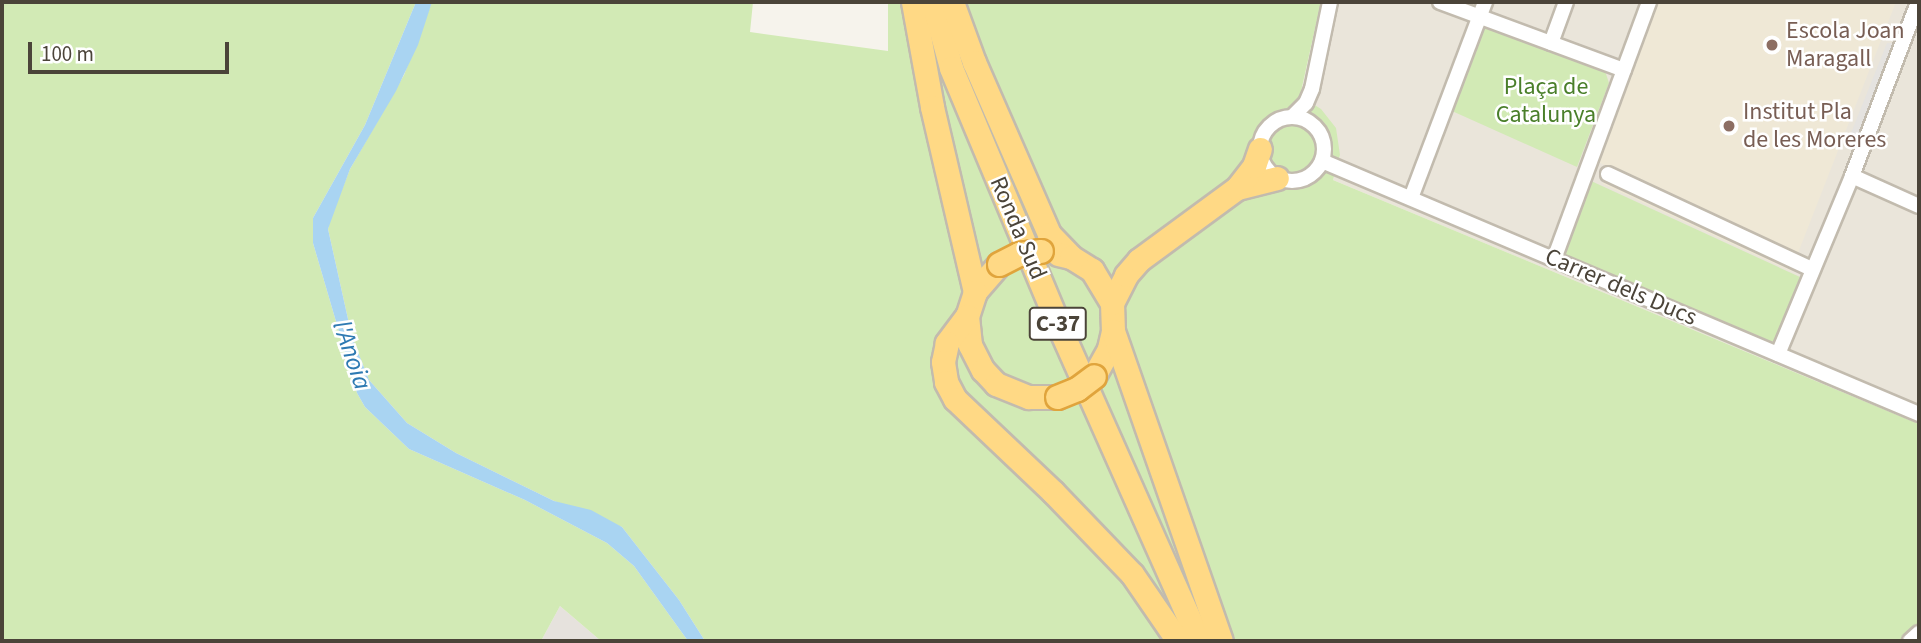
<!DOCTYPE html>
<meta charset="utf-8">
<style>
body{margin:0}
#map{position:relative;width:1921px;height:643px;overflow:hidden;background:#f6f3ec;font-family:"Source Sans 3",sans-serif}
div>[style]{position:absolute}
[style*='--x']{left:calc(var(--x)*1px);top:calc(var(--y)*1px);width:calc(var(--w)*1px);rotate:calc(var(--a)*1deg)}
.residential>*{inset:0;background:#eae5da}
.industrial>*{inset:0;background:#e6e2dd}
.education>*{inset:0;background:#efe8d6}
.green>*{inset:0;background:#d2eab5}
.parking>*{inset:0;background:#e5e3e0}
.water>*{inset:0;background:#a9d4f2}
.roads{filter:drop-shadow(2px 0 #c2bbae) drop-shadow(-2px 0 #c2bbae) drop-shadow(0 2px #c2bbae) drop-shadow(0 -2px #c2bbae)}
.minor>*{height:14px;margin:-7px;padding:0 7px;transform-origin:7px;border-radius:7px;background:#fff}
.minor>.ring{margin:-7px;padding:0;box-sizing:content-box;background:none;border:14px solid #fff;border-radius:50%}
.trunk>*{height:23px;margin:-11.5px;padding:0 11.5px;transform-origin:11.5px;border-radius:11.5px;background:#ffd985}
.bridges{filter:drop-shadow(2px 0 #e0a43c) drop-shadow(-2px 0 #e0a43c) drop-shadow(0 2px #e0a43c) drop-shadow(0 -2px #e0a43c)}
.trunk-bridge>*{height:23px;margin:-11.5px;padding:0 11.5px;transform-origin:11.5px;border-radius:11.5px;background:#ffd985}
.dots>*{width:19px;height:19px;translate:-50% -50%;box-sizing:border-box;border:4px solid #fff;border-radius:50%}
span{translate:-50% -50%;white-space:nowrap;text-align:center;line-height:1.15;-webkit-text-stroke:5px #fff;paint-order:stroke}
.shield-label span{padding:2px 5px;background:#fff;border:2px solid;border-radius:5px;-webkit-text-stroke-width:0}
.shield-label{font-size:23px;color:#4b4439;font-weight:700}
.education-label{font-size:24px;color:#785e54}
.left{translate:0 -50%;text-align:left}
.park-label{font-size:24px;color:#4a7f2a}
.street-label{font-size:24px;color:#4b4439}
.water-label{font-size:26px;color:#2e7ab2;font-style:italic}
.frame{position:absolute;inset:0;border:4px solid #4b4439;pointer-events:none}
.scale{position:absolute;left:28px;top:42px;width:201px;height:32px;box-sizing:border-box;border:4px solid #4b4439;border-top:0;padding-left:9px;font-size:21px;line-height:24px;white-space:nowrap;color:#4b4439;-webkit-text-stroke:5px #fff;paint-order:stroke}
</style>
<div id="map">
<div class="residential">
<i style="clip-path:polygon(1321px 2px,1919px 2px,1919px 424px,1333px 180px,1340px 155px,1300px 96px)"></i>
</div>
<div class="industrial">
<i style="clip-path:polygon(560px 606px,601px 641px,541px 641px)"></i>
</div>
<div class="education">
<i style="clip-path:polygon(1659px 2px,1896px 2px,1791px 271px,1603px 184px,1609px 167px,1596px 161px)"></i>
</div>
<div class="green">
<i style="clip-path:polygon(2px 2px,416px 2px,365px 125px,313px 218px,313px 243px,357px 393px,365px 407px,409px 449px,525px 500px,607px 543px,634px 566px,688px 641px,601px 641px,560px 606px,541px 641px,2px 641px)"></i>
<i style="clip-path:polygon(432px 2px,753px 2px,750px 32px,888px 51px,888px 2px,1321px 2px,1300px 96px,1321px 109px,1336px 128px,1340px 155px,1333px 180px,1919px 424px,1919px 641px,705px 641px,679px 600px,622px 527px,554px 501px,456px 453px,407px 423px,369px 380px,352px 337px,328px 229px,330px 220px,350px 169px,404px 75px)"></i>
<i style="clip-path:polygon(1484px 27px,1605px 71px,1609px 83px,1577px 167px,1452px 111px)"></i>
<i style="clip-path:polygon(1589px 180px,1800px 277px,1775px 341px,1766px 343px,1565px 258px,1565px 246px)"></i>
</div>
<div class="parking">
<i style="clip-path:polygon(1887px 43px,1900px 44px,1860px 148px,1845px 148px)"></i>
</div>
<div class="water">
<i style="clip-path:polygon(416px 2px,432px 2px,418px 45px,396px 91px,350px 169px,328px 229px,352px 337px,369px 380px,407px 423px,456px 453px,554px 501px,591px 510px,622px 527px,679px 600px,705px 641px,688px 641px,634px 566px,607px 543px,525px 500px,409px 449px,365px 407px,357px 393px,313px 243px,313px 218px,365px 125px)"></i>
</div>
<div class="roads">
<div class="minor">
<i style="--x:1440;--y:2;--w:196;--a:20.3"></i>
<i style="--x:1551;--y:43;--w:44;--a:-69.9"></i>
<i style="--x:1293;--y:116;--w:18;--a:-45"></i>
<i style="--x:1306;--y:103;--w:15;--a:-67"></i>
<i style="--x:1312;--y:89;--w:89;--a:-78.3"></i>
<i class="ring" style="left:1260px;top:117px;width:50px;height:50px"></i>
<i style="--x:1322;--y:161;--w:648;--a:22.97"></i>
<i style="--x:1608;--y:174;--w:225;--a:25"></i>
<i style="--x:1852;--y:176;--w:73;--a:24.1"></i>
<i style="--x:1411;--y:198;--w:210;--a:-69.3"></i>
<i style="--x:1554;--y:259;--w:274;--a:-69.7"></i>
<i style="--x:1778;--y:354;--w:193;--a:-67.4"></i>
<i style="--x:1852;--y:176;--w:186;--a:-69.2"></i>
<i style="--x:1910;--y:641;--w:12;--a:-42"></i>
</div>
<div class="trunk">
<i style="--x:913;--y:2;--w:107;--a:79.7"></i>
<i style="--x:932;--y:107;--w:190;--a:76.9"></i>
<i style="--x:933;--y:2;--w:68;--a:74.7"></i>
<i style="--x:951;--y:68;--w:277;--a:67.3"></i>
<i style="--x:1058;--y:324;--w:347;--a:66"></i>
<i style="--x:952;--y:2;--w:64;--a:69.9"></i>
<i style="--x:974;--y:62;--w:188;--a:66.4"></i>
<i style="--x:1049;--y:234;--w:32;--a:46"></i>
<i style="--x:1237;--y:188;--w:41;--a:-14"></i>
<i style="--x:1058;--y:254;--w:13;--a:13"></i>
<i style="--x:1071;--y:257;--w:25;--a:32"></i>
<i style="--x:1092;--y:270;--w:39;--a:59"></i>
<i style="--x:1112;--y:303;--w:28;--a:88"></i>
<i style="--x:1113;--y:331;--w:18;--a:103"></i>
<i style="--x:1109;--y:349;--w:31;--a:119"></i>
<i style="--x:999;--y:264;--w:37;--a:131"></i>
<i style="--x:975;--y:292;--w:25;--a:108"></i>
<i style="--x:967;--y:316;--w:29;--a:84"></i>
<i style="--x:970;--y:345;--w:28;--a:63"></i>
<i style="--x:983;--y:370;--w:19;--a:47"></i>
<i style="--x:996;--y:384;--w:35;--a:22"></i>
<i style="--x:1029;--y:397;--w:28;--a:0"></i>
<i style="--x:1112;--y:303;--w:31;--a:-63"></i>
<i style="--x:1126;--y:275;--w:20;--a:-49"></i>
<i style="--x:1139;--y:260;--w:122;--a:-36.3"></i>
<i style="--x:1237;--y:188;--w:28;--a:-52"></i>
<i style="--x:1254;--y:166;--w:18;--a:-71"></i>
<i style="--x:967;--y:316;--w:34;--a:127"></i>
<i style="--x:947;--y:343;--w:19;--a:102"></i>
<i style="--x:943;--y:362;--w:20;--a:81"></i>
<i style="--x:946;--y:382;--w:19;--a:62"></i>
<i style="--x:955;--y:399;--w:135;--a:43.5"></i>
<i style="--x:1053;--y:492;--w:114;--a:46.1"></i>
<i style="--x:1132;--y:574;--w:81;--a:55.5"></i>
<i style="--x:1113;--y:331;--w:328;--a:70.8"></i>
</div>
</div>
<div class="bridges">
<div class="trunk-bridge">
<i style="--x:999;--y:264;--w:22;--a:-27"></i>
<i style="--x:1019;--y:254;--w:22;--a:-8"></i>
<i style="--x:1057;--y:397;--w:22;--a:-22"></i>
<i style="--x:1077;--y:389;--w:21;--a:-37"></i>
</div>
</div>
<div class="dots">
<i style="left:1772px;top:45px;background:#8d6e63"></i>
<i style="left:1729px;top:126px;background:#8d6e63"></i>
</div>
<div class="shield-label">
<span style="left:1058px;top:324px">C-37</span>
</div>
<div class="education-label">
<span class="left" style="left:1786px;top:45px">Escola Joan<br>Maragall</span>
<span class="left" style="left:1743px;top:126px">Institut Pla<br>de les Moreres</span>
</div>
<div class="park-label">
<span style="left:1546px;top:101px">Plaça de<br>Catalunya</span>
</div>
<div class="street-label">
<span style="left:1018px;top:228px;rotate:67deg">Ronda Sud</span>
<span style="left:1621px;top:287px;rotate:23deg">Carrer dels Ducs</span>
</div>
<div class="water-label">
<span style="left:352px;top:355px;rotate:71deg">l'Anoia</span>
</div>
<div class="frame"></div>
<div class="scale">100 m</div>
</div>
